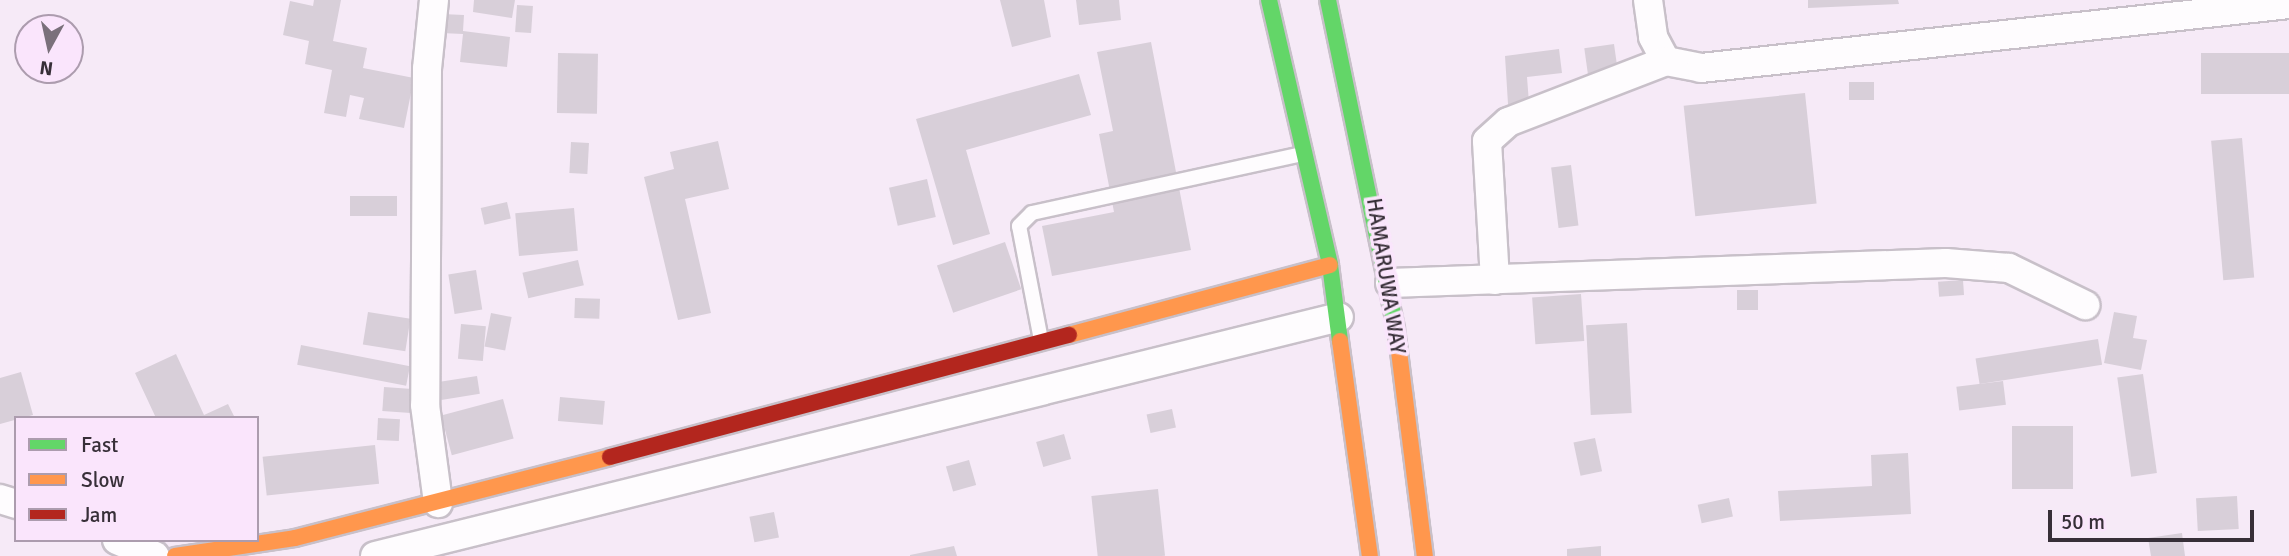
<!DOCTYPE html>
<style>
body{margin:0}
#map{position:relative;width:2289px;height:556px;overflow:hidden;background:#f6eaf7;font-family:Signika,sans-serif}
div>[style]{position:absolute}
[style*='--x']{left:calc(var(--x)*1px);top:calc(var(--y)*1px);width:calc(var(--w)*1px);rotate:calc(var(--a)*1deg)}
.building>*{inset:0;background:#d8cfd9;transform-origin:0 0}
.roads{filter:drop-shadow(2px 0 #c8c0c9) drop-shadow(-2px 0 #c8c0c9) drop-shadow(0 2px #c8c0c9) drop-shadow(0 -2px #c8c0c9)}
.lane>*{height:14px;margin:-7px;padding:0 7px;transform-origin:7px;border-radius:7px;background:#fefcfe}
.street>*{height:28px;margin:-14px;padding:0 14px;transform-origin:14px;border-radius:14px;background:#fefcfe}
.fast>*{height:16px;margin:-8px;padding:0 8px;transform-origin:8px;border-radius:8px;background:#63d668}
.slow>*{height:16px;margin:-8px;padding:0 8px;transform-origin:8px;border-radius:8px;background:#ff974d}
.jam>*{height:16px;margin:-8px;padding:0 8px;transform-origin:8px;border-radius:8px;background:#b3261e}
span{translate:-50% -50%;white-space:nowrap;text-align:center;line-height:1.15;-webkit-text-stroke:7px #fae5fc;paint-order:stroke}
.street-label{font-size:21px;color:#372f38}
.legend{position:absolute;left:14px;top:416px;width:245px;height:126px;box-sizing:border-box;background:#fae5fc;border:2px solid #ac9cae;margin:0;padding:9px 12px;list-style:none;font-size:21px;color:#372f38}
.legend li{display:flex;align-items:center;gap:14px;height:35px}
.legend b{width:35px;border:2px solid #ac9cae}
.north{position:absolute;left:14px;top:14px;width:70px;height:70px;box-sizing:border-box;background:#fae5fc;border:2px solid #ac9cae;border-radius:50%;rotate:188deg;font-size:19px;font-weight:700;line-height:28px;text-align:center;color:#372f38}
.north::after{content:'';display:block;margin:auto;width:24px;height:32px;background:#7a707b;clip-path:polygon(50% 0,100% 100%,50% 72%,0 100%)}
.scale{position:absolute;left:2048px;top:510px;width:206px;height:32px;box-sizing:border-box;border:4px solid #372f38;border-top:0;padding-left:9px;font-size:21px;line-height:24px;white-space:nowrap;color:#372f38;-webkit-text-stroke:5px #fae5fc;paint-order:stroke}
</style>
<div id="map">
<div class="building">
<i style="clip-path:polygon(314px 0,341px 0,333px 41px,367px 48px,363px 68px,414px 78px,404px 128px,359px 119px,364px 98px,350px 95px,346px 117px,324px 113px,332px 70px,305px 64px,309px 41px,283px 35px,290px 1px,313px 6px)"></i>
<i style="clip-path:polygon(474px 0,515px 0,512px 18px,473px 12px)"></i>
<i style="clip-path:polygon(1000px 0,1044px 0,1051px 37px,1012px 47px)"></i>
<i style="clip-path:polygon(1076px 0,1119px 0,1121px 20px,1079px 25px)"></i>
<i style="clip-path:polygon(1808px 0,1898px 0,1899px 4px,1808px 8px)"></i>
<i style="left:517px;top:5px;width:16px;height:27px;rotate:4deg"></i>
<i style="clip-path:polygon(442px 14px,464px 15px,463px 31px,510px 37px,507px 67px,460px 62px,463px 34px,441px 33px)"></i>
<i style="clip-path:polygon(1151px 42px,1191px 250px,1052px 276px,1042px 226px,1114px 212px,1099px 134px,1113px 131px,1097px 52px)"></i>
<i style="left:1614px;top:44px;width:27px;height:30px;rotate:82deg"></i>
<i style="clip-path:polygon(1559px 49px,1562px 73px,1527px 77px,1529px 103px,1508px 104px,1505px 56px)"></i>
<i style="left:558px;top:53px;width:40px;height:60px;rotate:1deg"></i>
<i style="left:2289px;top:53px;width:41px;height:88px;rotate:90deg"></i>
<i style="clip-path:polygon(1079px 74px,1091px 115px,966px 150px,990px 234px,953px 245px,916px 119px)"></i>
<i style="left:1849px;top:82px;width:25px;height:18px"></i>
<i style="left:1805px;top:93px;width:111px;height:122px;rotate:84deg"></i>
<i style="left:2242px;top:138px;width:140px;height:31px;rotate:85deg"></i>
<i style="clip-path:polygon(718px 141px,729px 189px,685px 199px,711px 313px,678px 320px,644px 177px,674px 169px,670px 152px)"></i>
<i style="left:571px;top:142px;width:18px;height:31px;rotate:3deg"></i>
<i style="left:1571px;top:165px;width:61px;height:20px;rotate:83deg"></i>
<i style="left:927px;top:179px;width:39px;height:39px;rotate:77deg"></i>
<i style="left:350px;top:196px;width:47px;height:20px"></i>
<i style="left:507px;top:202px;width:17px;height:27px;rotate:77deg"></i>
<i style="left:574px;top:208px;width:43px;height:59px;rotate:85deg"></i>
<i style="left:1005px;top:242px;width:50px;height:72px;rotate:71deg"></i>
<i style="left:578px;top:260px;width:26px;height:57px;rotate:77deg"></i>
<i style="left:476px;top:270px;width:40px;height:28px;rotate:81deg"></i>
<i style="left:1963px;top:280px;width:15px;height:25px;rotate:86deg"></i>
<i style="left:1737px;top:290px;width:21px;height:20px"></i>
<i style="left:1581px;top:294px;width:47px;height:49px;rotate:86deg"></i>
<i style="left:575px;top:298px;width:25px;height:20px;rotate:2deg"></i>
<i style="left:368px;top:312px;width:43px;height:33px;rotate:9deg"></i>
<i style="clip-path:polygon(2114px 312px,2137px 316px,2133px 338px,2147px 340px,2141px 370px,2104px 363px)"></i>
<i style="left:491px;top:313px;width:21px;height:34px;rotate:11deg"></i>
<i style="left:1627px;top:323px;width:90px;height:41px;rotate:87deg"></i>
<i style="left:461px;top:324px;width:25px;height:35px;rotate:5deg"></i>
<i style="left:2098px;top:339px;width:26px;height:124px;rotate:81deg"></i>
<i style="left:301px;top:345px;width:111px;height:20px;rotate:11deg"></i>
<i style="clip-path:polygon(176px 354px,204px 415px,228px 404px,235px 418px,156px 418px,135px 373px)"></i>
<i style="clip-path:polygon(21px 372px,33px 415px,0 424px,0 378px)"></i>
<i style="left:2143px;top:374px;width:100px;height:26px;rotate:82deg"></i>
<i style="left:477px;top:376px;width:18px;height:39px;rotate:81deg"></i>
<i style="left:2003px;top:381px;width:24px;height:47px;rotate:83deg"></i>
<i style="left:384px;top:387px;width:32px;height:24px;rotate:4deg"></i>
<i style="left:560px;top:397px;width:45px;height:24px;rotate:5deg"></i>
<i style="left:503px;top:399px;width:41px;height:64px;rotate:75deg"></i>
<i style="left:1172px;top:409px;width:19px;height:26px;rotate:78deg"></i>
<i style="left:378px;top:418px;width:22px;height:22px;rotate:3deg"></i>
<i style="left:2012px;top:426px;width:61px;height:63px"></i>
<i style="left:1064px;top:434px;width:26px;height:29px;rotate:74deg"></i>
<i style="left:1595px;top:438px;width:34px;height:22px;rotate:78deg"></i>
<i style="left:375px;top:445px;width:39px;height:113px;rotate:84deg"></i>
<i style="clip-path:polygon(1908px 453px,1911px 514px,1780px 521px,1778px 491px,1872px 486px,1871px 455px)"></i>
<i style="left:969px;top:460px;width:26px;height:24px;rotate:74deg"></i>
<i style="left:1158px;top:489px;width:67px;height:67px;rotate:84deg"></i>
<i style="left:2237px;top:496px;width:33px;height:41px;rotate:87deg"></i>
<i style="left:1729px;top:498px;width:19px;height:32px;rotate:78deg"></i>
<i style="left:774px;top:512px;width:26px;height:25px;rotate:79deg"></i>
<i style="clip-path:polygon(2182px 533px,2185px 556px,2151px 556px,2148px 538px)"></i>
<i style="clip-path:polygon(954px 546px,957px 556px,910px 556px,910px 555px)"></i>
<i style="clip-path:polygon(1601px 546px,1601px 556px,1567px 556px,1567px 549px)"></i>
</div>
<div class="roads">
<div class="lane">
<i style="--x:1041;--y:340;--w:116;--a:-100.9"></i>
<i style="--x:1019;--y:226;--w:18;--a:-45"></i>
<i style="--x:1032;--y:213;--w:276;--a:-12.3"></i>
</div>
<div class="street">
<i style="--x:434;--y:0;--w:69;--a:95.8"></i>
<i style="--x:427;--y:69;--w:336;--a:90.3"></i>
<i style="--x:425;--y:405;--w:99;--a:82.4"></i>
<i style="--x:1648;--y:0;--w:37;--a:82"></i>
<i style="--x:1653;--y:37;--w:27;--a:62"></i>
<i style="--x:1495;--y:280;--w:139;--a:-93.3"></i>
<i style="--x:1487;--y:141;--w:28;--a:-42"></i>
<i style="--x:1508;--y:122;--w:169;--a:-21.1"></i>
<i style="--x:1666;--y:61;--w:36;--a:11"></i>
<i style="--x:1701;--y:68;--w:591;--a:-6.21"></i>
<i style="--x:1390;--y:283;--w:556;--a:-2.06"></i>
<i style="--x:1946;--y:263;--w:63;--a:4.5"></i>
<i style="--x:2009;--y:268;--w:85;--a:26"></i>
<i style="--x:0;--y:499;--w:17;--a:17"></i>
<i style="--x:117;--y:540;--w:41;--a:22.8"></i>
<i style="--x:375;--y:556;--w:993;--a:-13.92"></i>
</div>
<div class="fast">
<i style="--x:1269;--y:0;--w:272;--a:77"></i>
<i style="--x:1330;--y:265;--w:77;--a:82.5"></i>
<i style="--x:1328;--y:0;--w:335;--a:78.3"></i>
</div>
<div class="slow">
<i style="--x:1396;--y:328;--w:230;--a:82.8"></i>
<i style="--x:1069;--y:335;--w:270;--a:-15"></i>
<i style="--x:1340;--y:341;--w:217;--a:82.1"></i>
<i style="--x:175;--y:556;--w:121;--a:-8.5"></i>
<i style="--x:295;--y:538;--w:325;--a:-14.4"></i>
</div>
<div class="jam">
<i style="--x:610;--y:457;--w:475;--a:-14.9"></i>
</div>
</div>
<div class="street-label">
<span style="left:1386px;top:276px;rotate:81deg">HAMARUWA WAY</span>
</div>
<ul class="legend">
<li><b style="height:9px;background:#63d668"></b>Fast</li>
<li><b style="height:9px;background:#ff974d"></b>Slow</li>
<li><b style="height:9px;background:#b3261e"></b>Jam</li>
</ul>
<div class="north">N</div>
<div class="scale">50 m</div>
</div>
